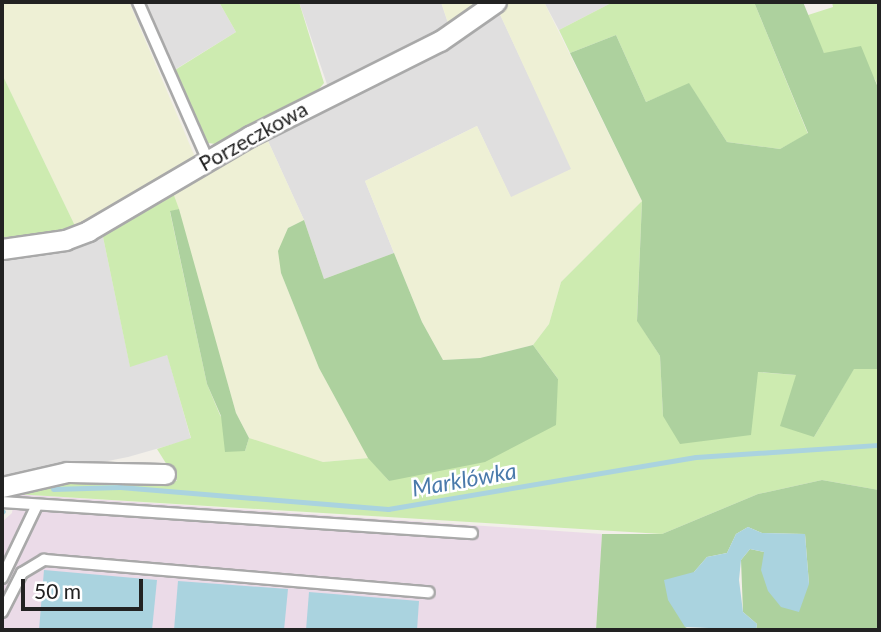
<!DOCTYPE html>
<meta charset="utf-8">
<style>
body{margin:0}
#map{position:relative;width:881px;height:632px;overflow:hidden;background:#f2efe9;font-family:Lato,sans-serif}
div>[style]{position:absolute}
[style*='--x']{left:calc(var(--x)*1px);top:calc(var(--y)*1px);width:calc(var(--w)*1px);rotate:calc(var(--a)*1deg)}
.residential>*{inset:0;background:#e0dfdf}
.industrial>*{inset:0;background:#ebdbe8}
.farmland>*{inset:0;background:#eef0d5}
.grass>*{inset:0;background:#cdebb0}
.forest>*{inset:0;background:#add19e}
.water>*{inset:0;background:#aad3df}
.stream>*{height:5px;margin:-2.5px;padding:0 2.5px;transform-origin:2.5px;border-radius:2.5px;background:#aad3df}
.roads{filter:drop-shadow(2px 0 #a9a9a9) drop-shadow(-2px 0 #a9a9a9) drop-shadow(0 2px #a9a9a9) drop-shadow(0 -2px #a9a9a9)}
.service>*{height:10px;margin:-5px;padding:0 5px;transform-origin:5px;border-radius:5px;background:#fff}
.minor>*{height:19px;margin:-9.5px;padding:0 9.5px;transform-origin:9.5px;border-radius:9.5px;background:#fff}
span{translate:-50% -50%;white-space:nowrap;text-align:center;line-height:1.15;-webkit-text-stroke:5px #fff;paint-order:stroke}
.street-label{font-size:21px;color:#222}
.water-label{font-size:23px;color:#4a7aab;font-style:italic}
.frame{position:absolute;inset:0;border:4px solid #222;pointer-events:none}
.scale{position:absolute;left:21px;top:579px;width:122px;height:32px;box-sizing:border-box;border:4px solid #222;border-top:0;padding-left:9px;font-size:21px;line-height:24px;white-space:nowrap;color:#222;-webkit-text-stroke:5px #fff;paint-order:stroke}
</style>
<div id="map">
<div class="residential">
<i style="clip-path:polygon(129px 2px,219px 2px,236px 32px,163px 77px)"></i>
<i style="clip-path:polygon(299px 2px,441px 2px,450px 29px,498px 10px,572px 169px,511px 198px,477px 126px,365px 181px,394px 253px,324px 279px,304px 220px,268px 141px,274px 129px,332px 99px)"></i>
<i style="clip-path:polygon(544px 2px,613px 2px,559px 30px)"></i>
<i style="clip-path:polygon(102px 232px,130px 366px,167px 354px,191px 439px,128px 457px,2px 482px,2px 257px)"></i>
</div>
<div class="industrial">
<i style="clip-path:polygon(15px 494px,602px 534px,596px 630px,2px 630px,2px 522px,12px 513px)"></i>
</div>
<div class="farmland">
<i style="clip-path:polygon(2px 2px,129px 2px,195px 157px,77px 230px,2px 74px)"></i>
<i style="clip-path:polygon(441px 2px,486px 2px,450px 29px)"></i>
<i style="clip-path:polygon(506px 2px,544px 2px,642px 201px,561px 282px,549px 324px,533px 345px,480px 358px,443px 360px,422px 322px,365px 181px,477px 126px,511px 197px,571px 169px,498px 10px)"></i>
<i style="clip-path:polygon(268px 141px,304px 220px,288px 228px,281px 273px,319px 368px,369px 458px,323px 462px,284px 453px,249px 438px,236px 413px,172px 190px,245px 147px)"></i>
</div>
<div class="grass">
<i style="clip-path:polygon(219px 2px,299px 2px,324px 83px,314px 95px,223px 145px,208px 143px,201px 135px,175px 70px,236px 32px)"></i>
<i style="clip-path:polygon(613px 2px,754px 2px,808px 134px,780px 149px,727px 142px,689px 84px,646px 102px,616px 35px,570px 53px,559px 30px)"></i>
<i style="clip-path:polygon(832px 2px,879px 2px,879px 90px,875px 79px,824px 53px,805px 16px,833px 7px)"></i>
<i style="clip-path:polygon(2px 74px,77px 230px,2px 239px)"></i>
<i style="clip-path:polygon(172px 190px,179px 209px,170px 212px,207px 384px,220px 415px,245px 451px,249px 438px,323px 462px,369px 458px,389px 481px,558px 379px,533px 345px,549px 324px,561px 282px,642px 201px,637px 320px,660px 356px,663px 416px,757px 372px,797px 375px,814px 437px,854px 368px,876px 367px,879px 369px,879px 490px,822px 480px,758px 494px,662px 534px,15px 494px,80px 475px,177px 481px,157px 449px,191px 438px,167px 355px,130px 367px,102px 232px)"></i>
</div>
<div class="forest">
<i style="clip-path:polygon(754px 2px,803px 2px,824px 53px,861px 46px,879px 90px,879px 369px,854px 369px,814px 437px,780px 426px,796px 375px,758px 372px,751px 435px,680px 444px,663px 416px,660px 356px,637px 321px,642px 201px,570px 53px,616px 35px,646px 102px,689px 83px,727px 142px,780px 149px,808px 133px)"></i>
<i style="clip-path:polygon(179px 209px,236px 413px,249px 438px,245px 451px,225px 452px,221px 416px,207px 384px,170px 211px)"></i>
<i style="clip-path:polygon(304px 220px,324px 279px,394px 253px,422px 322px,443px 360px,480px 358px,533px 345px,558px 379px,556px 425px,485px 462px,389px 481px,368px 458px,319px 368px,281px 273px,278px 251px,288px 228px)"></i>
<i style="clip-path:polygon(822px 480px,879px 490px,879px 630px,756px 630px,757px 624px,743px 612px,741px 560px,750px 549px,764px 552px,809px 584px,805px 534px,762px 533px,748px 527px,736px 534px,727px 553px,707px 557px,694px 572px,685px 627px,691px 630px,596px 630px,602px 534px,662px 534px,758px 494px)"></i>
</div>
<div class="water">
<i style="clip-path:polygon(748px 527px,762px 533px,805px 534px,809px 584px,799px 612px,781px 607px,768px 591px,761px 570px,764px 552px,750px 549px,741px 560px,739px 580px,743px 612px,757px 624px,756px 630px,685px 627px,668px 600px,664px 580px,694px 572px,707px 557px,727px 553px,736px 534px)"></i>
<i style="clip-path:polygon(44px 570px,157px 580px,152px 630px,39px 630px)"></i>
<i style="clip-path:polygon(178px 581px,288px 589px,284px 630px,174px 630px)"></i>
<i style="clip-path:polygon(309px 592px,419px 601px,417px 630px,306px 630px)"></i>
</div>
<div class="stream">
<i style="--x:53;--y:489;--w:67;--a:-1.7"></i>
<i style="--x:120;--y:487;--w:269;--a:4.7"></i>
<i style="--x:388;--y:509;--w:312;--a:-9.6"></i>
<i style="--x:696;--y:457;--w:183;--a:-3.8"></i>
<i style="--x:2;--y:512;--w:1;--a:-45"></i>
</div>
<div class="roads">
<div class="service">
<i style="--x:138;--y:2;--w:174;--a:66.2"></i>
<i style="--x:2;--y:502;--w:471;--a:3.8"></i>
<i style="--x:2;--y:578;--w:79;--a:-64.4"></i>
<i style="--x:2;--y:612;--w:44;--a:-62.9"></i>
<i style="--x:22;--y:573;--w:26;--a:-31"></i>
<i style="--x:44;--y:560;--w:386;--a:4.8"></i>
</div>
<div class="minor">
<i style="--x:2;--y:249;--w:64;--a:-8.1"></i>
<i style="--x:65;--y:240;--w:25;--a:-21"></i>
<i style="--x:88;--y:231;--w:188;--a:-30.4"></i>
<i style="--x:250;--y:136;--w:212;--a:-26.6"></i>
<i style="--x:440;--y:41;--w:68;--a:-34.9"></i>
<i style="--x:2;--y:487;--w:67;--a:-13"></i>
<i style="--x:67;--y:472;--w:98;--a:1.2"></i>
</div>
</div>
<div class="street-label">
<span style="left:253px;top:136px;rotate:-29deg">Porzeczkowa</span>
</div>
<div class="water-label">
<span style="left:464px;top:479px;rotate:-10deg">Marklówka</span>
</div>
<div class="frame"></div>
<div class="scale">50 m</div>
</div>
